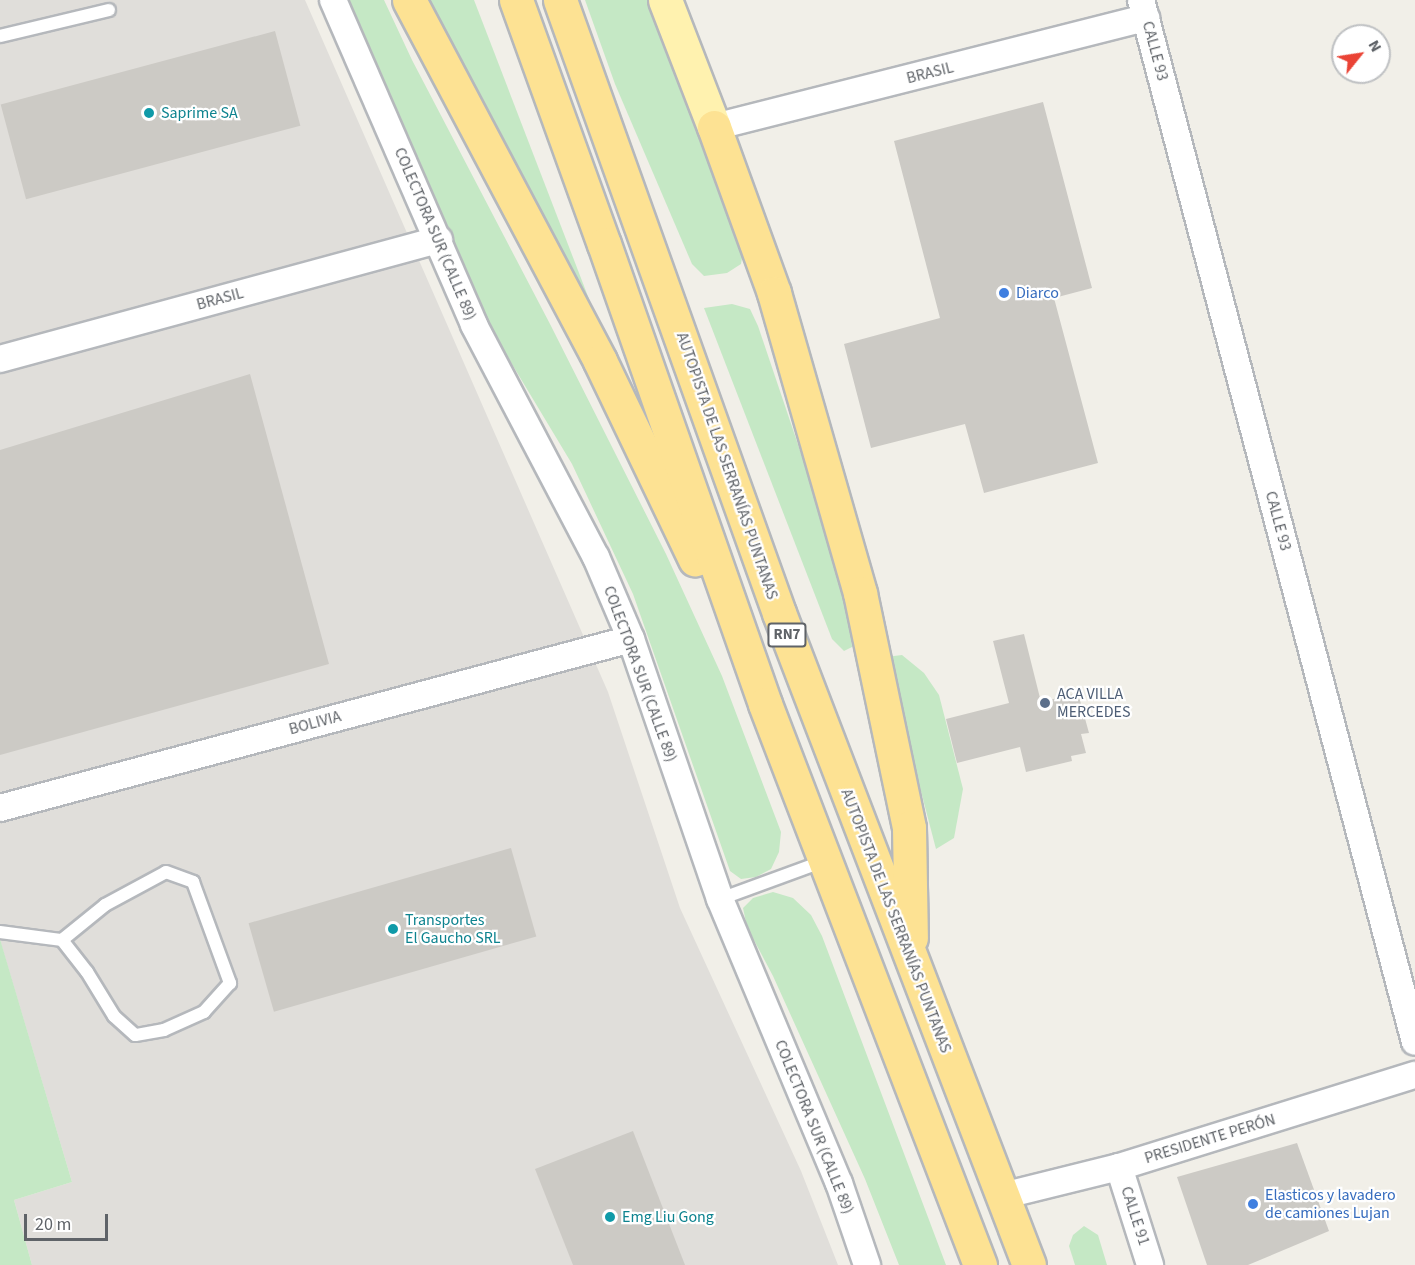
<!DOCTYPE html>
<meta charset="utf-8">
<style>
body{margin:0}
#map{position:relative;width:1415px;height:1265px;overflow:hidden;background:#f1efe8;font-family:"Source Sans 3",sans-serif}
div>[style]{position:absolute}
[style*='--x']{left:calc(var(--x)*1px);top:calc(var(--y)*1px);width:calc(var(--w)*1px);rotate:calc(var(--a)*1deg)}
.industrial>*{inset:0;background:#e0deda}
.green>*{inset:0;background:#c5e8c5}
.building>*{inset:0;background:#cccac5;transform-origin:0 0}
.roads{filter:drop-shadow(2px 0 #b5b8bc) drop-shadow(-2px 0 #b5b8bc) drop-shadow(0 2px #b5b8bc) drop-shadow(0 -2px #b5b8bc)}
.lane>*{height:12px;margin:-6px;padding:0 6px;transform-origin:6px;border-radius:6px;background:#fff}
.street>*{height:26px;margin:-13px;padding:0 13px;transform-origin:13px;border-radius:13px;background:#fff}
.primary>*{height:33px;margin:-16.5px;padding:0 16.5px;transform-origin:16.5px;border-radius:16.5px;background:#fff2af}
.highway>*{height:33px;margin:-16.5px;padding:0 16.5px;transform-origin:16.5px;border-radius:16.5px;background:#fde293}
.dots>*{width:16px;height:16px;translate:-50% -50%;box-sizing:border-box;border:3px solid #fff;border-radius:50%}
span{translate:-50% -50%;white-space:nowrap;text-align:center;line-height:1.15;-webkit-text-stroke:4.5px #fff;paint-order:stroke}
.shield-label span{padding:2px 4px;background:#fff;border:2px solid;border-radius:4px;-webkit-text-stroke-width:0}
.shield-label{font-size:15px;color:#5f6368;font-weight:700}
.street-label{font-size:16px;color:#5f6368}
.culture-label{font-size:16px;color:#0d838f}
.left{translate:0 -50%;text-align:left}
.shop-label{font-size:16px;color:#366cbe}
.service-label{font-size:16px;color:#4e5e75}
.north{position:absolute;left:1331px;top:24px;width:60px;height:60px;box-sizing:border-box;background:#fff;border:2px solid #bfc1c3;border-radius:50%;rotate:60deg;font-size:16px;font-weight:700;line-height:24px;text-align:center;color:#5f6368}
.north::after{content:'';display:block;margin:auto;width:21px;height:27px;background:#ea4335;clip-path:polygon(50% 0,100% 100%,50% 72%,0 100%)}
.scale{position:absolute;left:24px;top:1214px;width:84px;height:27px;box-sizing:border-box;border:3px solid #5f6368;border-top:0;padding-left:8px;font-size:18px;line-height:21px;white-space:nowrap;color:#5f6368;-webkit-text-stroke:4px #fff;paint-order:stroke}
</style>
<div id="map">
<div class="industrial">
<i style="clip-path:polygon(0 0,305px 0,608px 692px,680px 908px,801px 1171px,838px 1265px,32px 1265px,14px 1200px,72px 1182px,0 940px)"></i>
</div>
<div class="green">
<i style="clip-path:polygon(348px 0,384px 0,412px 60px,550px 324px,666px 554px,722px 676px,781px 832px,779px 852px,771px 869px,756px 877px,741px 879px,730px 871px,633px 594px,572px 464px,480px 311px,420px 175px)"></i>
<i style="clip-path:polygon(428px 0,474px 0,609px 351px,567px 272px)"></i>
<i style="clip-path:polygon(585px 0,652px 0,743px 252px,741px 264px,727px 273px,704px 276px,692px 264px,615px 84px)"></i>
<i style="clip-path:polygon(732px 304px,750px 309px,758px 326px,841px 572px,850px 616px,852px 647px,844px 651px,832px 639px,704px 308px)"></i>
<i style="clip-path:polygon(902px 655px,924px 673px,939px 695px,963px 789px,954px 838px,936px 849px,886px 657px)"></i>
<i style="clip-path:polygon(773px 892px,793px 898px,811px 915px,822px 936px,946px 1265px,899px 1265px,865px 1179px,773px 976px,747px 927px,743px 908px,753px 898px)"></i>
<i style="clip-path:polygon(0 939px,72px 1182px,14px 1200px,32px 1265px,0 1265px)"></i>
<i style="clip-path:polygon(1084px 1226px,1098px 1235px,1107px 1265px,1075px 1265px,1069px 1246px,1073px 1235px)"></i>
</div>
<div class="building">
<i style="left:275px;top:31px;width:98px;height:284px;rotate:75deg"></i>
<i style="clip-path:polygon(1043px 102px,1092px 288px,1054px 298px,1098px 463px,984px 493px,965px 424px,871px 448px,844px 344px,940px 318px,894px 141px)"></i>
<i style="clip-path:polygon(250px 374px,329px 664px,0 755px,0 450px)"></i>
<i style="clip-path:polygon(1024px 634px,1041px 702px,1078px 693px,1089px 733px,1081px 734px,1086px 753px,1071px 756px,1072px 761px,1026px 772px,1020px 747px,957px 763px,946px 719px,1009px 703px,993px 641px)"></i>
<i style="left:511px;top:848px;width:92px;height:273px;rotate:74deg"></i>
<i style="clip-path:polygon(633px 1131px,685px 1265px,573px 1265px,535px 1169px)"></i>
<i style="clip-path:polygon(1297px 1143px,1329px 1231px,1248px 1265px,1207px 1265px,1177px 1177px)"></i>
</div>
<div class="roads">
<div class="lane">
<i style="--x:0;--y:36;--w:112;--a:-13.4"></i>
<i style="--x:720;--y:899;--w:111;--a:-20.1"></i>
<i style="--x:0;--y:932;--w:63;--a:7.4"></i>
<i style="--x:62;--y:940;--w:55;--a:-39.1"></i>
<i style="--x:105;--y:905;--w:69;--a:-28.4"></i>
<i style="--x:166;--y:872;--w:29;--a:20"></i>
<i style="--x:193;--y:882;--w:108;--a:69.9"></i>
<i style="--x:230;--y:983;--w:39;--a:132"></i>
<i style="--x:204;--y:1012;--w:44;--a:155.8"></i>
<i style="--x:164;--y:1030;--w:29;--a:170"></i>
<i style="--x:135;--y:1035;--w:28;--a:-138"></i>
<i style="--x:114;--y:1016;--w:52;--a:-121.5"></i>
<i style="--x:87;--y:972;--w:41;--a:-128"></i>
</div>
<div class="street">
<i style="--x:333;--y:0;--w:354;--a:66.5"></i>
<i style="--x:474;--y:325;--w:262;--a:62.3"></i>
<i style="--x:596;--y:557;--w:89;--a:66.9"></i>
<i style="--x:631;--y:639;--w:275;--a:71.1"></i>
<i style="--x:720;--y:899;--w:308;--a:67.3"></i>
<i style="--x:839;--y:1183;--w:87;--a:71.1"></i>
<i style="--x:1141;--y:0;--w:1077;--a:75.27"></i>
<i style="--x:714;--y:127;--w:446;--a:-14.2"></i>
<i style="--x:0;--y:359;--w:455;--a:-15.2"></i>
<i style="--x:0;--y:808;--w:653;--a:-14.99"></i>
<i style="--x:1119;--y:1167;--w:103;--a:72.4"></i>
<i style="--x:1002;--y:1196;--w:121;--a:-13.9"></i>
<i style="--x:1119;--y:1167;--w:310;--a:-17.3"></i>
</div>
<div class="primary">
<i style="--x:665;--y:0;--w:136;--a:68.9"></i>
</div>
<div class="highway">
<i style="--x:409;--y:0;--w:408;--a:62.1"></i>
<i style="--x:600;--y:361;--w:220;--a:64.4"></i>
<i style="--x:516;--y:0;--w:259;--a:70.2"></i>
<i style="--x:604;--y:244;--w:487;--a:70.7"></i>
<i style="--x:765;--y:704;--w:601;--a:69.03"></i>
<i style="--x:560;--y:0;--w:651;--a:70.34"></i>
<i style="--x:779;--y:613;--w:698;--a:69.02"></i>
<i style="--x:714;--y:127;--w:177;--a:70.1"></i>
<i style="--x:774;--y:293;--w:312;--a:74"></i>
<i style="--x:860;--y:593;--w:240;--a:78.2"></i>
<i style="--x:909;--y:828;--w:110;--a:89"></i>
</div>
</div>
<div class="dots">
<i style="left:149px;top:113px;background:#0f9aa8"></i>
<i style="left:1004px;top:293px;background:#3f7fe0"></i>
<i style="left:1045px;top:703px;background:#5c6f8a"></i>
<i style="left:393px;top:929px;background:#0f9aa8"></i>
<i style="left:1253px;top:1204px;background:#3f7fe0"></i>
<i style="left:610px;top:1217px;background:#0f9aa8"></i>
</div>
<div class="shield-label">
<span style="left:787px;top:635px">RN7</span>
</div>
<div class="street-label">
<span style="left:1155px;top:51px;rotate:75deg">CALLE 93</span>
<span style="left:930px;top:73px;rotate:-14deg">BRASIL</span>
<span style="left:435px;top:234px;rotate:67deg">COLECTORA SUR (CALLE 89)</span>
<span style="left:220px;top:299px;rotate:-15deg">BRASIL</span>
<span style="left:727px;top:466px;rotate:71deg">AUTOPISTA DE LAS SERRANÍAS PUNTANAS</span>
<span style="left:1278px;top:521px;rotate:75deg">CALLE 93</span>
<span style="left:640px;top:674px;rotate:70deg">COLECTORA SUR (CALLE 89)</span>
<span style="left:315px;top:723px;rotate:-15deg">BOLIVIA</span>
<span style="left:896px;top:921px;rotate:69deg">AUTOPISTA DE LAS SERRANÍAS PUNTANAS</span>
<span style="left:814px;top:1127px;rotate:68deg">COLECTORA SUR (CALLE 89)</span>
<span style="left:1210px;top:1139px;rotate:-17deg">PRESIDENTE PERÓN</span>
<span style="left:1135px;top:1216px;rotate:72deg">CALLE 91</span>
</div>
<div class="culture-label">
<span class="left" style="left:161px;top:113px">Saprime SA</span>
<span class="left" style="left:405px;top:929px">Transportes<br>El Gaucho SRL</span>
<span class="left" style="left:622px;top:1217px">Emg Liu Gong</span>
</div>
<div class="shop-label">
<span class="left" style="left:1016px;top:293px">Diarco</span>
<span class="left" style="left:1265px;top:1204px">Elasticos y lavadero<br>de camiones Lujan</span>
</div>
<div class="service-label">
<span class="left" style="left:1057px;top:703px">ACA VILLA<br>MERCEDES</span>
</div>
<div class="north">N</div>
<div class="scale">20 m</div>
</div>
